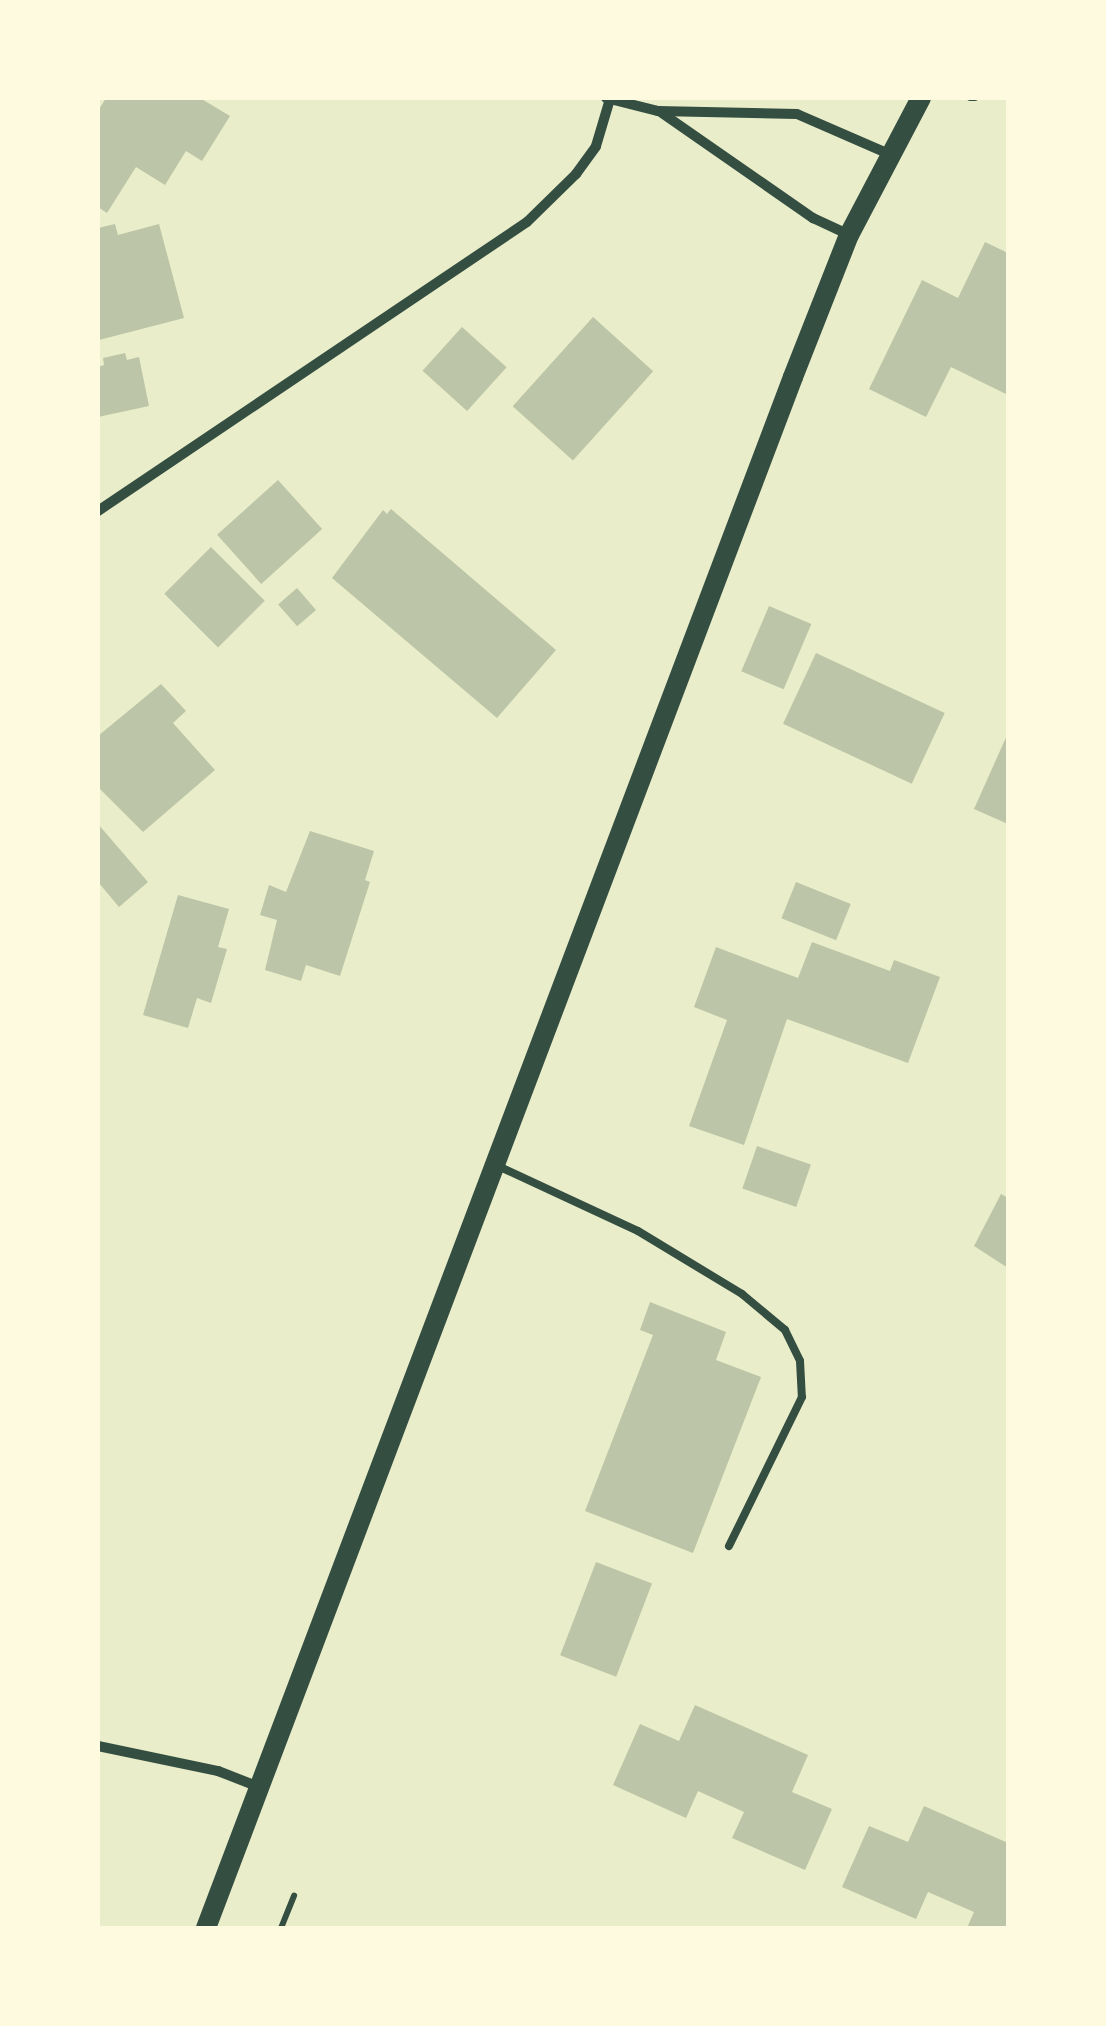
<!DOCTYPE html>
<style>
body{margin:0}
#map{position:relative;width:1106px;height:2026px;overflow:hidden;background:#e9edc9;font-family:"Noto Serif",serif}
div>[style]{position:absolute}
[style*='--x']{left:calc(var(--x)*1px);top:calc(var(--y)*1px);width:calc(var(--w)*1px);rotate:calc(var(--a)*1deg)}
.building>*{inset:0;background:#bcc5a7;transform-origin:0 0}
.path>*{height:6px;margin:-3px;padding:0 3px;transform-origin:3px;border-radius:3px;background:#344e41}
.service>*{height:8px;margin:-4px;padding:0 4px;transform-origin:4px;border-radius:4px;background:#344e41}
.minor>*{height:10px;margin:-5px;padding:0 5px;transform-origin:5px;border-radius:5px;background:#344e41}
.secondary>*{height:20px;margin:-10px;padding:0 10px;transform-origin:10px;border-radius:10px;background:#344e41}
span{translate:-50% -50%;white-space:nowrap;text-align:center;line-height:1.15;-webkit-text-stroke:8px #fefae0;paint-order:stroke}
.frame{position:absolute;inset:0;border:100px solid #fefae0;pointer-events:none}
</style>
<div id="map">
<div class="building">
<i style="clip-path:polygon(106px 98px,200px 98px,230px 116px,202px 161px,186px 151px,165px 185px,136px 167px,107px 213px,98px 207px,98px 111px)"></i>
<i style="clip-path:polygon(115px 224px,118px 235px,159px 224px,184px 318px,99px 340px,98px 228px)"></i>
<i style="clip-path:polygon(985px 242px,1008px 253px,1008px 395px,951px 367px,926px 417px,869px 389px,922px 280px,958px 298px)"></i>
<i style="left:593px;top:317px;width:81px;height:120px;rotate:42deg"></i>
<i style="left:462px;top:327px;width:60px;height:59px;rotate:42deg"></i>
<i style="clip-path:polygon(125px 353px,127px 360px,139px 357px,149px 406px,98px 417px,98px 367px,104px 365px,103px 358px)"></i>
<i style="left:278px;top:480px;width:66px;height:82px;rotate:48deg"></i>
<i style="clip-path:polygon(391px 509px,556px 650px,497px 718px,332px 578px,383px 510px,387px 514px)"></i>
<i style="left:211px;top:547px;width:76px;height:66px;rotate:45deg"></i>
<i style="left:297px;top:588px;width:29px;height:25px;rotate:49deg"></i>
<i style="left:769px;top:606px;width:46px;height:71px;rotate:23deg"></i>
<i style="left:816px;top:653px;width:142px;height:78px;rotate:25deg"></i>
<i style="clip-path:polygon(161px 684px,186px 711px,173px 723px,215px 770px,143px 832px,98px 787px,98px 736px)"></i>
<i style="clip-path:polygon(1008px 733px,1008px 824px,974px 809px)"></i>
<i style="clip-path:polygon(98px 824px,148px 882px,119px 907px,98px 882px)"></i>
<i style="clip-path:polygon(310px 831px,374px 851px,365px 880px,370px 882px,340px 976px,306px 965px,301px 981px,265px 970px,277px 920px,260px 915px,269px 885px,286px 892px)"></i>
<i style="left:796px;top:882px;width:59px;height:39px;rotate:22deg"></i>
<i style="clip-path:polygon(178px 895px,229px 909px,218px 947px,227px 949px,211px 1003px,197px 998px,188px 1028px,143px 1015px)"></i>
<i style="clip-path:polygon(812px 942px,890px 971px,894px 960px,940px 977px,908px 1063px,787px 1019px,744px 1145px,689px 1126px,727px 1020px,694px 1007px,716px 947px,798px 978px)"></i>
<i style="left:757px;top:1146px;width:57px;height:45px;rotate:19deg"></i>
<i style="clip-path:polygon(1001px 1194px,1008px 1198px,1008px 1268px,974px 1246px)"></i>
<i style="clip-path:polygon(650px 1302px,726px 1332px,716px 1360px,761px 1377px,693px 1553px,585px 1511px,653px 1335px,640px 1330px)"></i>
<i style="left:596px;top:1562px;width:60px;height:100px;rotate:21deg"></i>
<i style="clip-path:polygon(695px 1705px,808px 1755px,792px 1792px,832px 1809px,805px 1870px,732px 1838px,744px 1812px,698px 1791px,686px 1818px,613px 1785px,640px 1724px,679px 1741px)"></i>
<i style="clip-path:polygon(924px 1806px,1008px 1843px,1008px 1928px,967px 1928px,974px 1912px,928px 1892px,916px 1919px,842px 1887px,869px 1826px,908px 1842px)"></i>
</div>
<div class="path">
<i style="--x:970;--y:98;--w:5;--a:0"></i>
<i style="--x:281;--y:1928;--w:35;--a:-68"></i>
</div>
<div class="service">
<i style="--x:498;--y:1166;--w:154;--a:24.9"></i>
<i style="--x:638;--y:1231;--w:122;--a:31.2"></i>
<i style="--x:742;--y:1294;--w:56;--a:39.9"></i>
<i style="--x:785;--y:1330;--w:34;--a:64"></i>
<i style="--x:800;--y:1361;--w:36;--a:87"></i>
<i style="--x:802;--y:1397;--w:166;--a:116.1"></i>
</div>
<div class="minor">
<i style="--x:606;--y:98;--w:54;--a:14"></i>
<i style="--x:658;--y:111;--w:139;--a:1.2"></i>
<i style="--x:797;--y:114;--w:100;--a:23.5"></i>
<i style="--x:659;--y:111;--w:188;--a:34.8"></i>
<i style="--x:813;--y:218;--w:40;--a:25"></i>
<i style="--x:98;--y:511;--w:517;--a:-33.97"></i>
<i style="--x:527;--y:222;--w:69;--a:-44.4"></i>
<i style="--x:576;--y:174;--w:34;--a:-54"></i>
<i style="--x:596;--y:146;--w:49;--a:-73.4"></i>
<i style="--x:98;--y:1746;--w:123;--a:11.8"></i>
<i style="--x:218;--y:1771;--w:44;--a:21.3"></i>
</div>
<div class="secondary">
<i style="--x:206;--y:1928;--w:1658;--a:-69.27"></i>
<i style="--x:793;--y:377;--w:153;--a:-68.5"></i>
<i style="--x:849;--y:235;--w:155;--a:-62.3"></i>
</div>
<div class="frame"></div>
</div>
